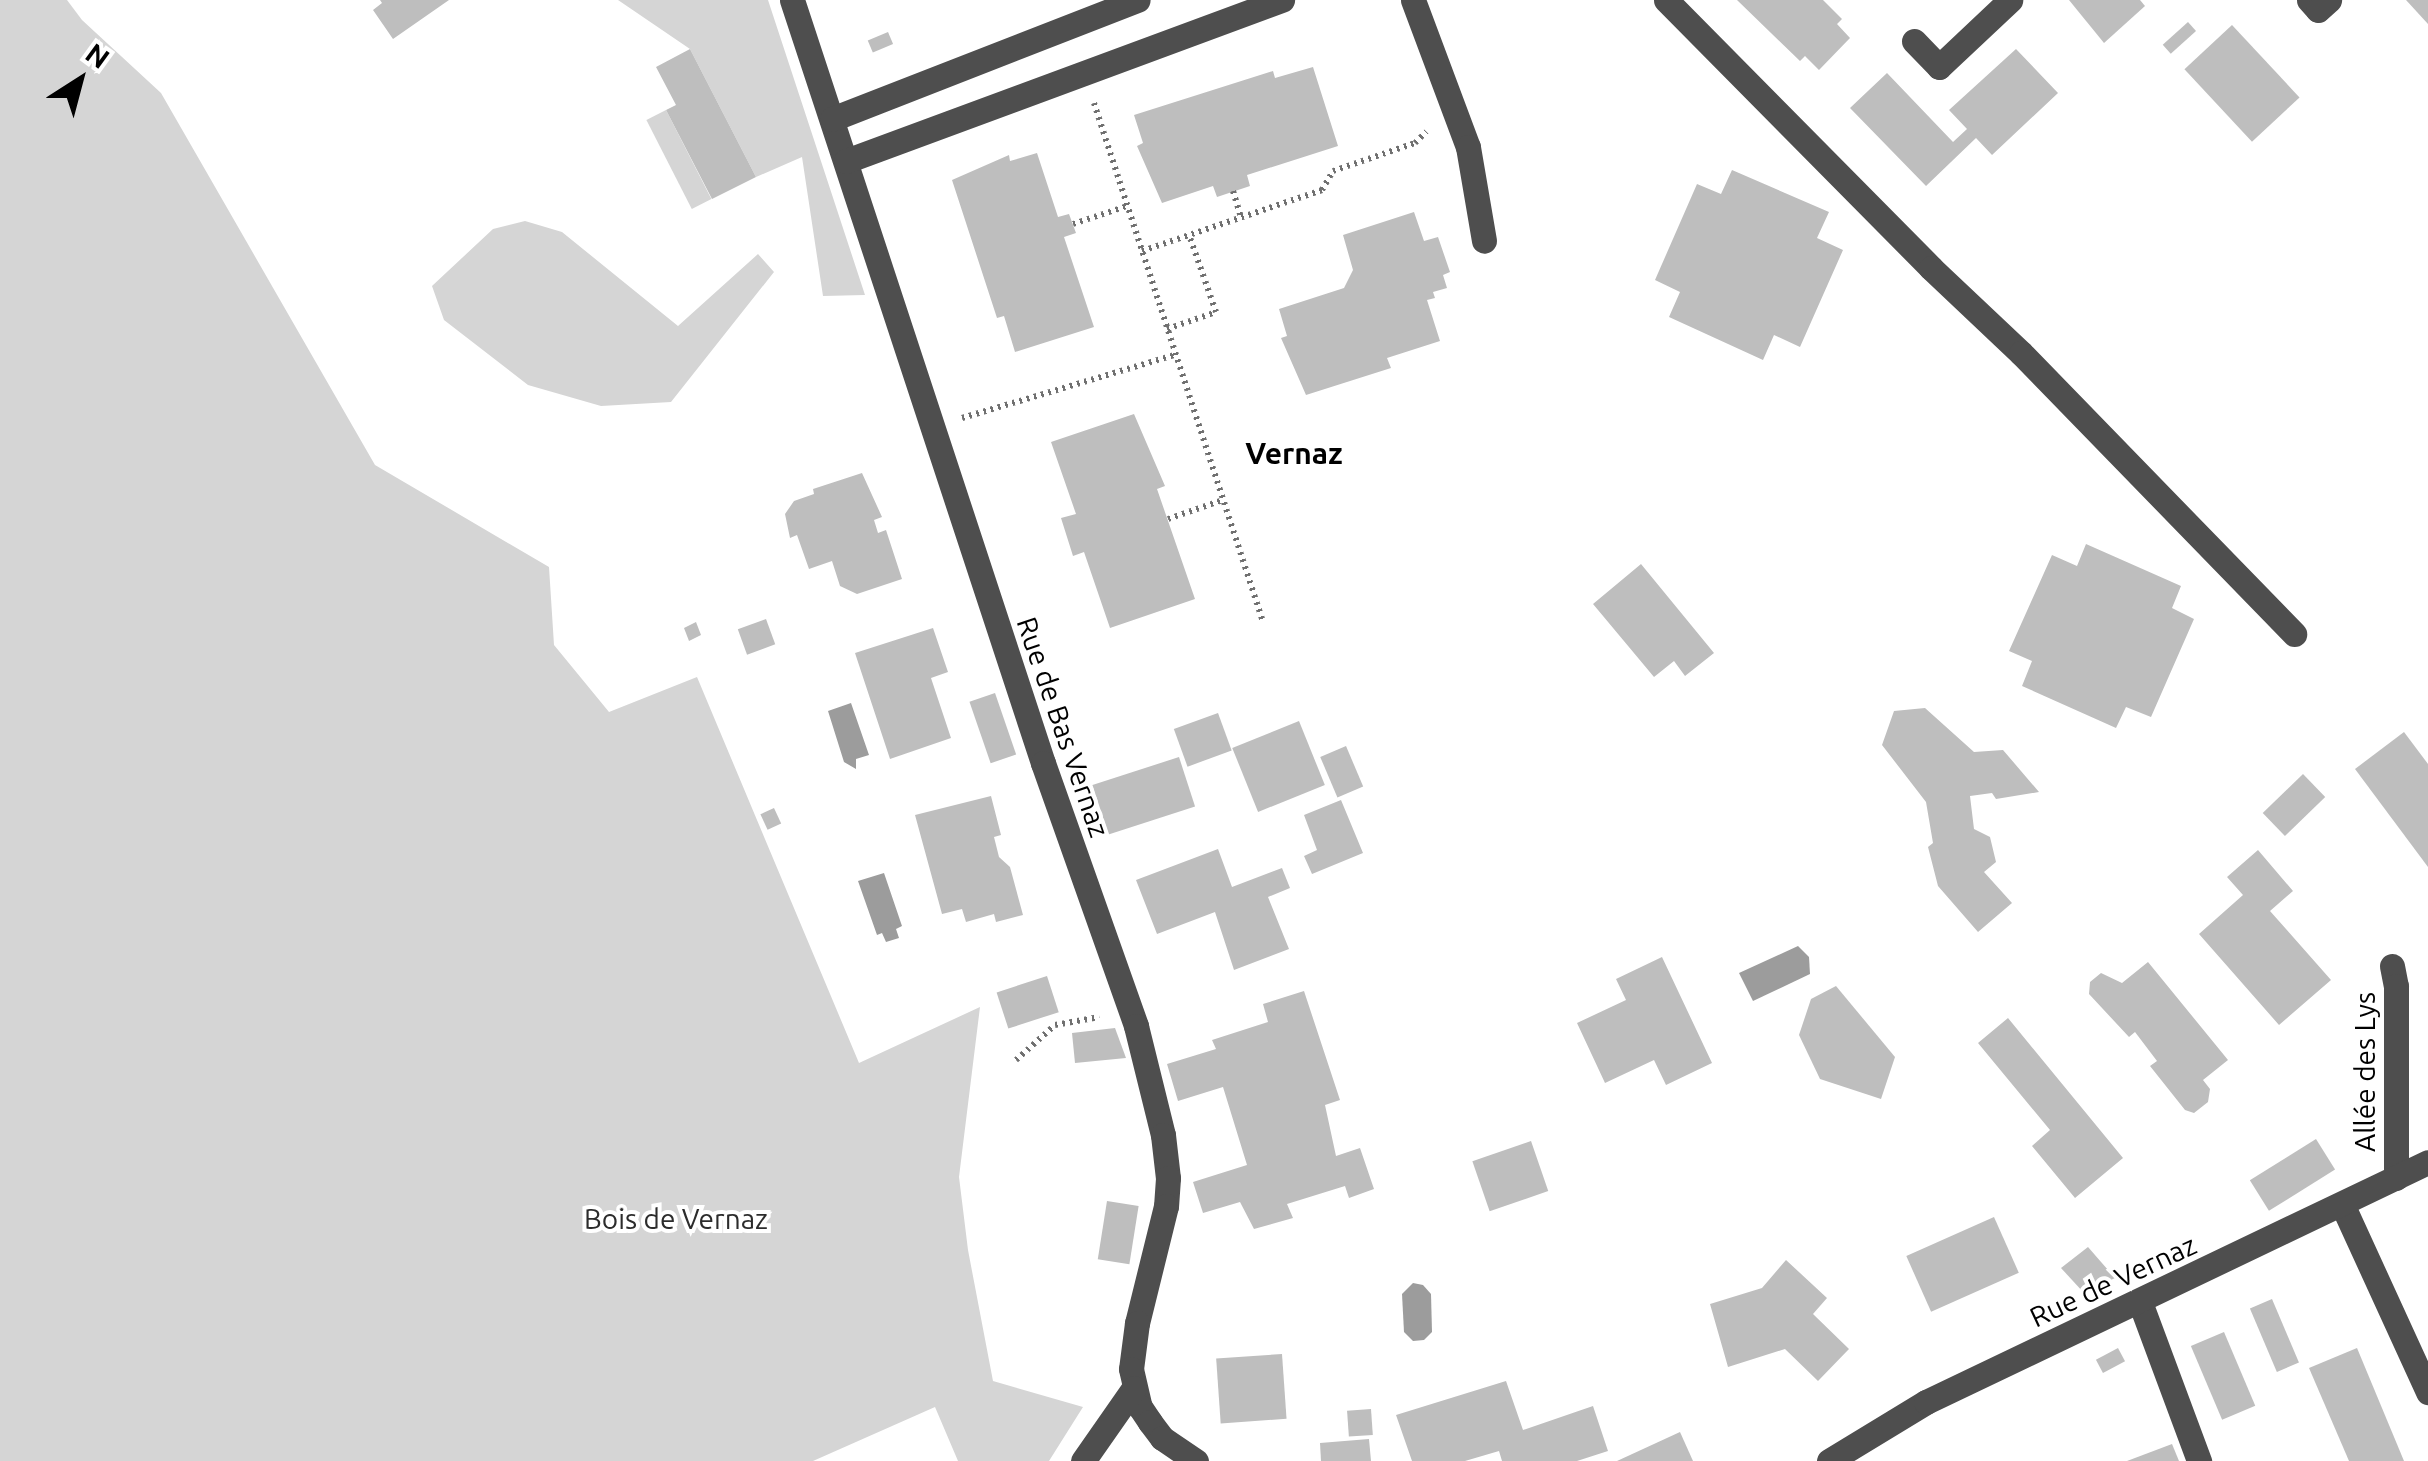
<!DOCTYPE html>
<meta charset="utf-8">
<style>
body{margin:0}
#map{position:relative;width:2428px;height:1461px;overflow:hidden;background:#fff;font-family:Ubuntu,sans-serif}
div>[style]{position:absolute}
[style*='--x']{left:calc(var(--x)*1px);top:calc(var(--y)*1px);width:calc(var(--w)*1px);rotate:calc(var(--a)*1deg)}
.green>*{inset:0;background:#d5d5d5;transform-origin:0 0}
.water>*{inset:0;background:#9c9c9c}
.building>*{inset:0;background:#bebebe;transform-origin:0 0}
.path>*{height:6px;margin-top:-3px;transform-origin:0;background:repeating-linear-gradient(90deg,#707070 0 2.5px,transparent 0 7.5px)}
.minor>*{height:25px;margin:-12.5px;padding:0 12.5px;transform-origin:12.5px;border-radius:12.5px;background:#4e4e4e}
span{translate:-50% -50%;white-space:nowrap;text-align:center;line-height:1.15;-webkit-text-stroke:8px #fff;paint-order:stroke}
.street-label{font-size:28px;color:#000}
.park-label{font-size:28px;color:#2c2c2c}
.neighbourhood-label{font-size:30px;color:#000;font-weight:700}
.north{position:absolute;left:30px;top:30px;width:100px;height:100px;-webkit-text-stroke:8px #fff;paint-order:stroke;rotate:36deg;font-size:28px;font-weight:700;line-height:40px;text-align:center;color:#000}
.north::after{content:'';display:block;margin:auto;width:35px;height:45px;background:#000;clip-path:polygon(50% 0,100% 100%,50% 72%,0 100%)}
</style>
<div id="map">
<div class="green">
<i style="clip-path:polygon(0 0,67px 0,82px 20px,161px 93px,375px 465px,549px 567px,554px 645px,609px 712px,697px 677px,859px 1063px,980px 1007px,959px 1177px,968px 1250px,993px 1381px,1083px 1407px,1049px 1461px,958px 1461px,935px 1407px,813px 1461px,0 1461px)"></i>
<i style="clip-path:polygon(618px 0,768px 0,865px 295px,823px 296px,802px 157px,756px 177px,690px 49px)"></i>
<i style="left:666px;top:110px;width:100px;height:22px;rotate:63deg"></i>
<i style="clip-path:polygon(525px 221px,562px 232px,678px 326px,758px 254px,774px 272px,671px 402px,601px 406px,528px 385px,444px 320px,432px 286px,493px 229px)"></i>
</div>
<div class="water">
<i style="clip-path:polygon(851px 703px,869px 755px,856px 759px,856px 769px,844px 762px,828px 711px)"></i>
<i style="clip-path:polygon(884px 873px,902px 926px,896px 929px,899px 938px,886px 942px,882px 933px,877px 935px,858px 881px)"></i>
<i style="clip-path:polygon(1798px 946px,1809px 957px,1810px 974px,1753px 1001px,1739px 973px)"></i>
<i style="clip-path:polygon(1413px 1283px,1423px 1285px,1431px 1294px,1432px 1332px,1424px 1340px,1413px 1341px,1404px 1332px,1402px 1294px)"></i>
</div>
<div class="building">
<i style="clip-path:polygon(380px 0,449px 0,393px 39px,373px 10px,382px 3px)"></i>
<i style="clip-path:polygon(1737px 0,1823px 0,1842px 19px,1837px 24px,1850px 38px,1819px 70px,1805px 56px,1800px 61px)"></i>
<i style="clip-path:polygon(2069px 0,2140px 0,2145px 6px,2104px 43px)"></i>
<i style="clip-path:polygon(2406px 0,2428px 0,2428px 24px)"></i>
<i style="left:2188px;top:22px;width:12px;height:34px;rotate:48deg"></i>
<i style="left:2232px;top:25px;width:99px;height:65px;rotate:47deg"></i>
<i style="left:888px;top:32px;width:13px;height:22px;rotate:67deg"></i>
<i style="clip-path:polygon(690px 49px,756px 177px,712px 199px,666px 110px,676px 105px,656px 67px)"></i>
<i style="clip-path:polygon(2016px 49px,2058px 93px,1992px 155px,1976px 138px,1926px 186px,1850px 108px,1887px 73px,1953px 142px,1967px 129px,1949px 110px)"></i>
<i style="clip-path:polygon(1313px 67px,1338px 146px,1247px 175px,1250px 186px,1217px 197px,1213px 186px,1162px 203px,1137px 146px,1143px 143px,1134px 115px,1273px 71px,1275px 78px)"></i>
<i style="clip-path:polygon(1037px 153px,1058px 217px,1069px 214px,1076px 233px,1064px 237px,1094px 327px,1015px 352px,1004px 316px,997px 318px,952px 180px,1009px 155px,1010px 161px)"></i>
<i style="clip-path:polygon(1732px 170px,1829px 212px,1817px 238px,1843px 250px,1800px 347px,1774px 335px,1763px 360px,1669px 317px,1680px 292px,1655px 280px,1697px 184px,1721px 194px)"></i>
<i style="clip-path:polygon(1414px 212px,1424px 241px,1438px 237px,1450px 272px,1443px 275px,1447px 288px,1433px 292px,1435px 298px,1427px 300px,1440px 341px,1387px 358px,1391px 368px,1306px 395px,1281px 338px,1287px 336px,1279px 309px,1344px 288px,1353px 270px,1343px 235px)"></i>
<i style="clip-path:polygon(1134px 414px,1165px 486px,1157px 489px,1195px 599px,1110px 628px,1084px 552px,1073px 556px,1061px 518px,1076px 514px,1051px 442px)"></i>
<i style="clip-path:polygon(862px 473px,882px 517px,874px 520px,878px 533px,886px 530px,902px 579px,857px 594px,840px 586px,832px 561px,809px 569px,797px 535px,790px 538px,785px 514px,794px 501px,814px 494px,813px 489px)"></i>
<i style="clip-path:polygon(2086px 544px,2181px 586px,2172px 608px,2194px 619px,2151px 717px,2126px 707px,2116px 728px,2022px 686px,2032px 661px,2009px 651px,2052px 555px,2077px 566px)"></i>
<i style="clip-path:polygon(1641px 564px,1714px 653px,1685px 676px,1674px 661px,1654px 677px,1593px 604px)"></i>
<i style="left:766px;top:619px;width:27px;height:30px;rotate:70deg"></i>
<i style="clip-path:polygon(696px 622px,701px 635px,689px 641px,684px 628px)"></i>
<i style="clip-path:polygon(933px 628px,948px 672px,931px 678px,951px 738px,890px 759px,855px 653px)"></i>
<i style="left:995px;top:693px;width:65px;height:27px;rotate:71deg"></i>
<i style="clip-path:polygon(1925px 708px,1974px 752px,2003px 750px,2039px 792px,1996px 799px,1992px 793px,1970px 796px,1974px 829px,1990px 837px,1996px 862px,1984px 872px,2012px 903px,1978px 932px,1938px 886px,1928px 847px,1933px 843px,1926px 802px,1882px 745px,1894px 711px)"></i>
<i style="left:1218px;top:713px;width:40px;height:47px;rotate:70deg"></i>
<i style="left:1299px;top:721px;width:69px;height:72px;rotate:68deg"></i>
<i style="clip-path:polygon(2404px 732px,2428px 764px,2428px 867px,2355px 769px)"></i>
<i style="left:1346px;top:746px;width:44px;height:28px;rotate:67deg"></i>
<i style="left:1179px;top:757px;width:52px;height:91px;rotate:72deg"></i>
<i style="left:2303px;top:774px;width:32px;height:56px;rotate:46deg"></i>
<i style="clip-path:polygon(991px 796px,1001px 835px,994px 837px,999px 857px,1010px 867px,1023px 915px,996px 922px,994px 914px,966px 922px,962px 909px,942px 914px,915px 815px)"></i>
<i style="clip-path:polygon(1341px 800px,1363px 853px,1312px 874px,1304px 856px,1317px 850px,1304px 815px)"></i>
<i style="left:774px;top:808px;width:17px;height:15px;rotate:65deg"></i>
<i style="clip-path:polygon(1218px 849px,1232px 887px,1282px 868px,1290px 888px,1268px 897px,1289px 949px,1234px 970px,1215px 912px,1157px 934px,1136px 880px)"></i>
<i style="clip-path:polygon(2258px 850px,2293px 891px,2270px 911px,2331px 980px,2279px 1025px,2199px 934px,2243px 895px,2227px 877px)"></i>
<i style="clip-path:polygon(1662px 957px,1712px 1063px,1666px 1085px,1654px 1060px,1605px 1083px,1577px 1023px,1626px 1000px,1616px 979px)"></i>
<i style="clip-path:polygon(2148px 962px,2228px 1060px,2203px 1080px,2210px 1089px,2208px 1102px,2194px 1113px,2185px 1110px,2150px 1066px,2157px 1061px,2135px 1032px,2129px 1037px,2089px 994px,2090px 982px,2101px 973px,2122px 983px)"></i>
<i style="left:1047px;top:976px;width:38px;height:53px;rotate:72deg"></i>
<i style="clip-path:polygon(1836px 986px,1895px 1057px,1881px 1099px,1820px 1079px,1799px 1035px,1811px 999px)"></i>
<i style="clip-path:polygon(1304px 991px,1340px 1100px,1325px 1105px,1336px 1156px,1360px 1148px,1374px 1189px,1349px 1198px,1345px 1186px,1287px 1204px,1293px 1218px,1254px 1229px,1240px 1202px,1203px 1213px,1193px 1182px,1247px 1165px,1223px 1087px,1178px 1101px,1167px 1064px,1216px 1049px,1212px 1040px,1268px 1022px,1263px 1004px)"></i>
<i style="clip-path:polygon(2008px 1018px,2123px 1158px,2075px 1198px,2032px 1146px,2050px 1130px,1978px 1043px)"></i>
<i style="clip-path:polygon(1115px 1028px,1126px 1058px,1075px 1063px,1072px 1033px)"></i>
<i style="left:2316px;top:1139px;width:36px;height:78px;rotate:58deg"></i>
<i style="left:1531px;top:1141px;width:53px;height:62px;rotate:71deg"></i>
<i style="left:1107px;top:1201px;width:32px;height:59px;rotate:9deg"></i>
<i style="left:1994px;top:1217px;width:61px;height:96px;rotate:66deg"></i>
<i style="clip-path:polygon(2088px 1247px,2115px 1278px,2084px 1293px,2061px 1268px)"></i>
<i style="clip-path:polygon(1786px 1260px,1827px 1298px,1813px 1314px,1849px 1349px,1818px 1381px,1785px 1349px,1728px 1367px,1710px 1304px,1762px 1288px)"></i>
<i style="left:2272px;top:1299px;width:69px;height:24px;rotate:67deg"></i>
<i style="left:2224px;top:1332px;width:80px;height:36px;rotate:67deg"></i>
<i style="left:2118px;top:1348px;width:15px;height:25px;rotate:62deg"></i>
<i style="clip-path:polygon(2357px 1348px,2404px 1461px,2349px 1461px,2309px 1368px)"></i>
<i style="left:1282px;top:1354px;width:65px;height:66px;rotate:86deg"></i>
<i style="clip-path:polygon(1506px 1381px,1523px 1430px,1593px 1406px,1608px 1451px,1577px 1461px,1502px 1461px,1499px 1451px,1465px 1461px,1412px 1461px,1396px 1415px)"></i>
<i style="left:1371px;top:1409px;width:26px;height:24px;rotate:86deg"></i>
<i style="clip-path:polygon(1680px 1432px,1693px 1461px,1617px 1461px)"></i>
<i style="clip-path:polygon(1369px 1439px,1371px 1461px,1321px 1461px,1320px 1443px)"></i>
<i style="clip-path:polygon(2172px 1444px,2179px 1461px,2127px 1461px)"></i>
</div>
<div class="path">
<i style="--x:1094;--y:103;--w:546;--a:71.96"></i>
<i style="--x:1233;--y:191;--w:28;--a:73"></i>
<i style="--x:1073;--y:224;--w:57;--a:-18.4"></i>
<i style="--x:1142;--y:251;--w:190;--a:-18.7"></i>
<i style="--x:1322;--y:190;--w:22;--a:-60"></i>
<i style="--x:1333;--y:171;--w:87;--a:-18.9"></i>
<i style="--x:1415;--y:143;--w:16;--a:-45"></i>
<i style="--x:1167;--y:329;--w:52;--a:-19.1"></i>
<i style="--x:1216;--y:312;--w:82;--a:-109.3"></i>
<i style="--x:962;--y:418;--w:222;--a:-16.5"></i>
<i style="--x:1168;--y:519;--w:58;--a:-19.1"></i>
<i style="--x:1016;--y:1060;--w:52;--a:-41.9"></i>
<i style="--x:1055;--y:1025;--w:45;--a:-10.3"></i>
</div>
<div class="minor">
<i style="--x:792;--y:0;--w:803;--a:71.79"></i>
<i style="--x:1043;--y:763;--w:279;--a:70.5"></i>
<i style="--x:1136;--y:1026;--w:112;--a:76.1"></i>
<i style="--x:1163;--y:1135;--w:43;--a:83.4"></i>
<i style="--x:1168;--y:1178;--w:28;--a:94"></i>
<i style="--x:1166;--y:1206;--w:121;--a:103.9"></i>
<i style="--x:1137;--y:1323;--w:46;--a:97.4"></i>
<i style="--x:1131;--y:1369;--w:39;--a:77"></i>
<i style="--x:1140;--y:1407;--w:18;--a:56"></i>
<i style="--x:1150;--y:1422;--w:20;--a:53"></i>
<i style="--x:1162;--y:1438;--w:41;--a:34.1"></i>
<i style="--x:1413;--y:0;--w:157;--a:69.5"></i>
<i style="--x:1468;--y:147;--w:95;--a:80.3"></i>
<i style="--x:1666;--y:0;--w:377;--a:45.3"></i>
<i style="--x:1931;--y:268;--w:124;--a:43.4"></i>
<i style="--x:2021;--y:353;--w:392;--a:45.8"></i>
<i style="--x:2309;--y:0;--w:13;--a:48"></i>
<i style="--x:2318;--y:10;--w:15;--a:-42"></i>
<i style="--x:1914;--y:41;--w:36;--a:46"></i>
<i style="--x:1939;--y:67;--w:98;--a:-43.3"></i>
<i style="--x:832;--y:119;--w:328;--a:-21.3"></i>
<i style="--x:846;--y:161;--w:465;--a:-20.3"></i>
<i style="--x:2392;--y:966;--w:20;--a:79"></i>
<i style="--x:2396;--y:986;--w:192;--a:90"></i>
<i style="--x:2342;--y:1204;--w:207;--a:65.4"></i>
<i style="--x:2140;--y:1302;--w:170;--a:69.6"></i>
<i style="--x:1083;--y:1461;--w:89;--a:-55.1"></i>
<i style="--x:1829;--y:1461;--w:114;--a:-31.3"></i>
<i style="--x:1926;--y:1402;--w:556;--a:-25.55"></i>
</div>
<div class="street-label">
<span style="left:1063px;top:727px;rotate:71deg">Rue de Bas Vernaz</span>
<span style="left:2365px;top:1072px;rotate:-90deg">Allée des Lys</span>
<span style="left:2113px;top:1281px;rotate:-25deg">Rue de Vernaz</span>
</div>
<div class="park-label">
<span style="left:676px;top:1219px">Bois de Vernaz</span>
</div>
<div class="neighbourhood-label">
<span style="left:1294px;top:453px">Vernaz</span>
</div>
<div class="north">N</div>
</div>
